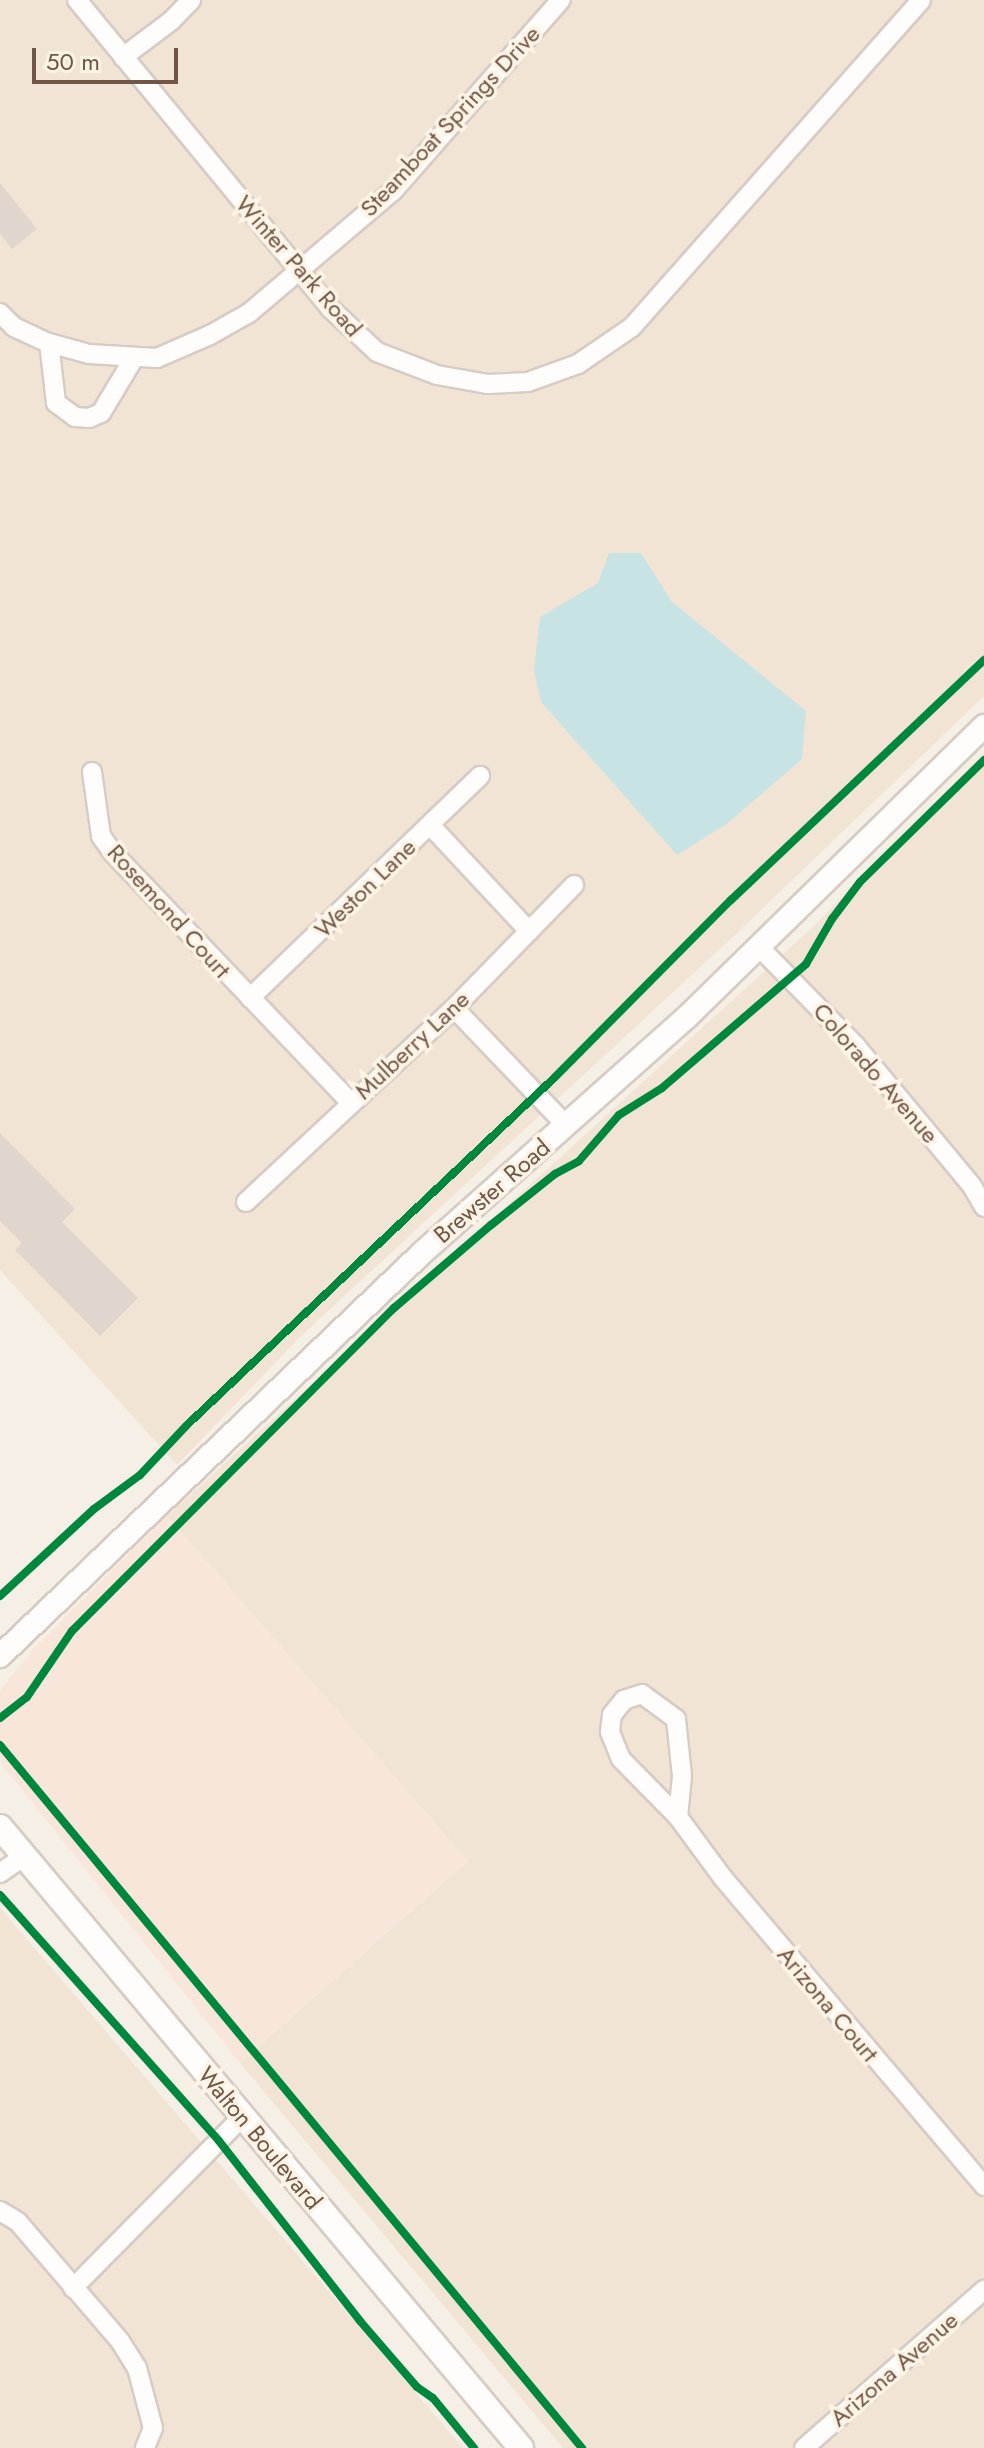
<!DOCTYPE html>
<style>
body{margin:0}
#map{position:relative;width:984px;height:2448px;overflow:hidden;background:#f5efe5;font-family:Jost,sans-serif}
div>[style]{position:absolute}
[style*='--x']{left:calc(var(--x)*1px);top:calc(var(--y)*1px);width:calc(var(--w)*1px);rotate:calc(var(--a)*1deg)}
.residential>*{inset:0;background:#f1e4d5}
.commercial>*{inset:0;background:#f9e6db}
.water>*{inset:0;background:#c8e3e4}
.building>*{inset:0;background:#e1d6cd}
.roads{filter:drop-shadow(2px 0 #d6ccc4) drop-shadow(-2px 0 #d6ccc4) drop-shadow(0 2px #d6ccc4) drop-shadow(0 -2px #d6ccc4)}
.minor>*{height:18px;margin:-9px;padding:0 9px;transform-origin:9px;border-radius:9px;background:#fefdfb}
.tertiary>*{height:22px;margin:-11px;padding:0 11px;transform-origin:11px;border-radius:11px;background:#fefdfb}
.secondary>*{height:24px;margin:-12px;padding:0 12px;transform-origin:12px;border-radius:12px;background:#fefdfb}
.cycleway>*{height:8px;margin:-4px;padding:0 4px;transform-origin:4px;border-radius:4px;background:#00873e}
span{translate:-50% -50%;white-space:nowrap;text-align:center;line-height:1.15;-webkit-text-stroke:7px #fff4e5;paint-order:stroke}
.street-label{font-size:24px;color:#715648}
.scale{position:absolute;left:32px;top:48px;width:146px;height:36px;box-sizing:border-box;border:4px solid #715648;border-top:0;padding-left:10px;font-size:24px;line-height:28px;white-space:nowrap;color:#715648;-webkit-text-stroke:6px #fff4e5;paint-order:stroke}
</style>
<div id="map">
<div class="residential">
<i style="clip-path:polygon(0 0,984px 0,984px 696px,736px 934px,301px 1336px,177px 1465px,0 1270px)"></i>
<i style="clip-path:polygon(984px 753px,984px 2448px,563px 2448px,240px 2063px,468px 1861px,167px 1516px,816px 924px)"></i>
<i style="clip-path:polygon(0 1909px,1px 1909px,463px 2448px,0 2448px)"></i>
</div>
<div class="commercial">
<i style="clip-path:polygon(167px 1516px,468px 1861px,240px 2063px,0 1762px,0 1690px,35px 1647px)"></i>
</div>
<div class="water">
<i style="clip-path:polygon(609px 553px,641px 553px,672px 602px,806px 711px,802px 759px,728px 823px,677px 855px,541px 702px,534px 670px,540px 617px,598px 583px)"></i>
</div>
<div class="building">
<i style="clip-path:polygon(0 183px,37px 229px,12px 249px,0 233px)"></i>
<i style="clip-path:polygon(0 1133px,75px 1209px,62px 1222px,138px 1298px,100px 1336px,15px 1250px,22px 1243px,0 1221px)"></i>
</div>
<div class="roads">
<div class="minor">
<i style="--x:77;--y:0;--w:400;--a:50.6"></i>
<i style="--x:331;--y:309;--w:63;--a:43.1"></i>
<i style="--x:377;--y:352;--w:64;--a:21"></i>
<i style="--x:437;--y:375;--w:52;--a:10"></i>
<i style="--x:488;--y:384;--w:40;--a:-2.9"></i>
<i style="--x:528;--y:382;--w:53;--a:-19.8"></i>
<i style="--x:578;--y:364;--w:65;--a:-34.4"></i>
<i style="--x:632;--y:327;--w:436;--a:-48.5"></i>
<i style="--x:123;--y:57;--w:60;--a:-36.9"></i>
<i style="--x:171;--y:21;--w:29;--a:-46"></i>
<i style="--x:0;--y:313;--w:20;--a:45"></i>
<i style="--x:14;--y:327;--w:38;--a:25"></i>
<i style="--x:49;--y:343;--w:41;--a:15.4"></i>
<i style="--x:89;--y:354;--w:68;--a:3.4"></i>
<i style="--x:157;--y:358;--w:58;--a:-23.5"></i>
<i style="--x:210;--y:335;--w:45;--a:-29.4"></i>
<i style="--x:249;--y:313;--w:189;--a:-40.3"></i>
<i style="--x:393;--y:191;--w:254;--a:-48.7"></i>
<i style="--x:49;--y:343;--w:60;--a:83.3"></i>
<i style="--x:56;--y:403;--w:24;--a:36"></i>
<i style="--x:75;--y:417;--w:14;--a:4"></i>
<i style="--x:89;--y:418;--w:13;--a:-23"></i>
<i style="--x:101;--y:413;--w:64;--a:-59"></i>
<i style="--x:92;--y:772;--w:65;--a:82"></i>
<i style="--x:101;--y:836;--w:19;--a:55"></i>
<i style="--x:112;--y:852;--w:347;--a:46.4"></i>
<i style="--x:431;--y:826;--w:144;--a:47"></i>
<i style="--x:759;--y:947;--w:137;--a:45.6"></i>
<i style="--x:855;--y:1045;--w:183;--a:50.3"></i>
<i style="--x:972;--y:1186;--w:24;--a:60"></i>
<i style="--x:250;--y:998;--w:320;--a:-44"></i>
<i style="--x:454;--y:1008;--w:162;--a:46.3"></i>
<i style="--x:246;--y:1202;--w:284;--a:-43"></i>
<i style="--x:454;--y:1008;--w:172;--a:-45.7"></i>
<i style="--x:678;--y:1817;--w:41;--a:-84.4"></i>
<i style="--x:682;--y:1776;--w:57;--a:-96"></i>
<i style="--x:676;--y:1719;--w:42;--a:-143.7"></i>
<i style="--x:642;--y:1694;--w:19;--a:162"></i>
<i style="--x:624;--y:1700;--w:19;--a:129"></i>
<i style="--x:612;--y:1715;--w:17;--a:97"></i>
<i style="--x:610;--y:1732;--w:29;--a:68"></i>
<i style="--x:621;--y:1759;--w:81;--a:45.5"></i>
<i style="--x:678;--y:1817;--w:76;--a:53.6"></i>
<i style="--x:723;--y:1878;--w:404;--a:49.7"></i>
<i style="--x:0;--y:1873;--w:29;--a:-35"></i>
<i style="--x:0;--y:2211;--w:21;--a:31"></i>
<i style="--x:18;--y:2222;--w:157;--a:49.4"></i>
<i style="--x:120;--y:2341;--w:32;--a:58"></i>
<i style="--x:137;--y:2368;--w:62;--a:75.1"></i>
<i style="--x:153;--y:2428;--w:22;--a:112"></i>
<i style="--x:73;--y:2288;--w:240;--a:-45.3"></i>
<i style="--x:804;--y:2448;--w:240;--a:-41.3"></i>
</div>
<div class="tertiary">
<i style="--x:0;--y:1656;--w:584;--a:-43.68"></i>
<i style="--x:422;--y:1253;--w:355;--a:-41.7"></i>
<i style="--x:687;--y:1017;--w:416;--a:-44.4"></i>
</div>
<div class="secondary">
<i style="--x:0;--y:1827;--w:811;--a:50"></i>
</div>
</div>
<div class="cycleway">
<i style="--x:0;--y:1596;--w:128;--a:-42.8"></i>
<i style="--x:94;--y:1509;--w:57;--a:-36.5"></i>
<i style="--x:140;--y:1475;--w:67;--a:-46.8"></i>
<i style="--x:186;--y:1426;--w:508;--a:-43.4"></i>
<i style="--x:555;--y:1077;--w:250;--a:-45.2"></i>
<i style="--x:731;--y:900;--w:349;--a:-43.5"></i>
<i style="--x:0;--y:1718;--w:34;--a:-38"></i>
<i style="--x:27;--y:1697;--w:80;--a:-55.7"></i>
<i style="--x:72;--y:1631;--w:456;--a:-45.1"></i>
<i style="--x:394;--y:1308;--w:128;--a:-40.6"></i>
<i style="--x:491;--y:1225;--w:82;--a:-38.6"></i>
<i style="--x:555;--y:1174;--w:27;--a:-28"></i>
<i style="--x:579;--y:1161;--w:61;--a:-49"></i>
<i style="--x:619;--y:1115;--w:51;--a:-32.1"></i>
<i style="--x:662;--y:1088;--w:190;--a:-40.7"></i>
<i style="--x:806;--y:964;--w:52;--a:-60"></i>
<i style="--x:832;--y:919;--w:46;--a:-52.9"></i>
<i style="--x:860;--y:882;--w:174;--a:-44.5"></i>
<i style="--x:0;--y:1745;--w:913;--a:50.38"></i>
<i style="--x:0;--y:1895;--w:329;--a:48.3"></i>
<i style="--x:219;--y:2141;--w:229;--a:51.9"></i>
<i style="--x:360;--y:2321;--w:87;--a:49.2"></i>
<i style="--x:417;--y:2387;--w:19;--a:35"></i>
<i style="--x:433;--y:2398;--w:65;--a:50.6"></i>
</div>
<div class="street-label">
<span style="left:450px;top:121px;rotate:-47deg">Steamboat Springs Drive</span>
<span style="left:299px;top:266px;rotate:49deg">Winter Park Road</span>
<span style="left:365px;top:888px;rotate:-44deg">Weston Lane</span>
<span style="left:169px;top:911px;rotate:48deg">Rosemond Court</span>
<span style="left:412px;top:1045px;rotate:-43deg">Mulberry Lane</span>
<span style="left:876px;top:1073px;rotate:49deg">Colorado Avenue</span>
<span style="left:492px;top:1191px;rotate:-41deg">Brewster Road</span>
<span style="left:828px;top:2004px;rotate:50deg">Arizona Court</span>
<span style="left:260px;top:2138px;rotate:50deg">Walton Boulevard</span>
<span style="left:894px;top:2369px;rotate:-41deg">Arizona Avenue</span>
</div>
<div class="scale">50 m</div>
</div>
